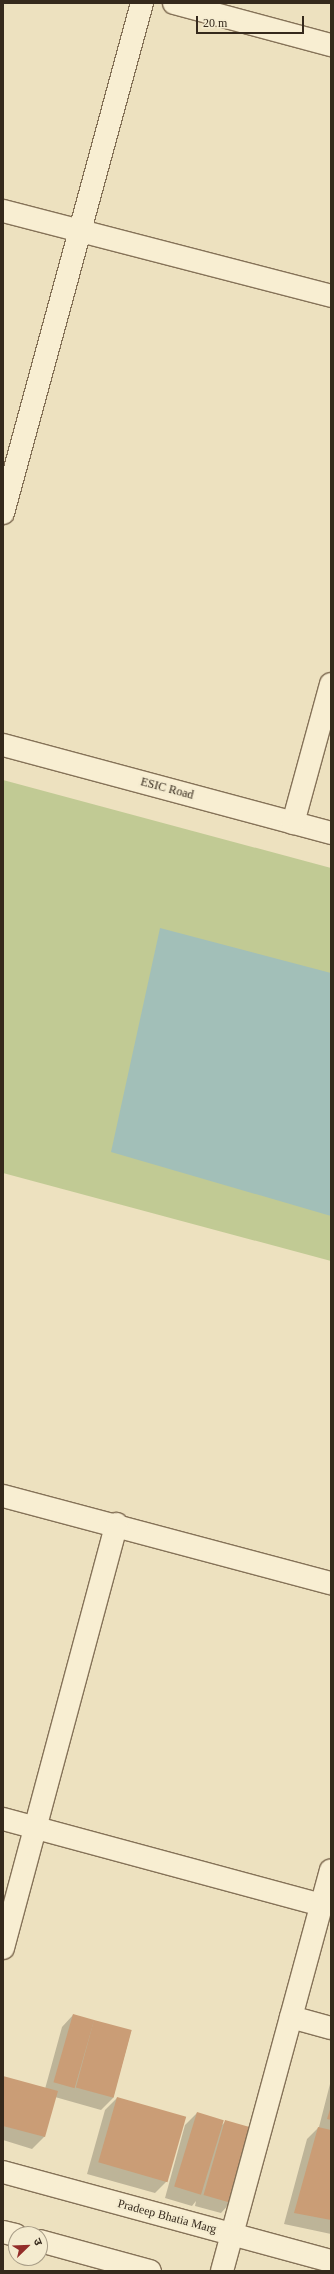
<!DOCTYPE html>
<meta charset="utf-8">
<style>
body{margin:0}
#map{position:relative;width:334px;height:2274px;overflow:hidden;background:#ede1bf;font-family:"Times New Roman","Noto Sans Devanagari",serif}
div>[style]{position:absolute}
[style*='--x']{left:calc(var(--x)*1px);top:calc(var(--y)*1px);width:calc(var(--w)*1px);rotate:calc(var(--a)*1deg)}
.green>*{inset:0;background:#c1ca94}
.water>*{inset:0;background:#a2bfb8}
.shadow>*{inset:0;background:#0003}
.building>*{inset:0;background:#ca9d76;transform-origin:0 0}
.roads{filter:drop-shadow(1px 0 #857258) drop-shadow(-1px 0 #857258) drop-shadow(0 1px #857258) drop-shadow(0 -1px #857258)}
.minor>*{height:22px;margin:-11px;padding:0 11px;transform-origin:11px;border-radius:11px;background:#f8eed2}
span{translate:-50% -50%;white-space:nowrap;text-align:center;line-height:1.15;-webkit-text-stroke:4px #f4ebcf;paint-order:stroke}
.street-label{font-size:12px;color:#35291c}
.frame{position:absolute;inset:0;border:4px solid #35291c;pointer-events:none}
.north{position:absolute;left:8px;top:2226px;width:40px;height:40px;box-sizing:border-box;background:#f4ebcf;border:1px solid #a89d87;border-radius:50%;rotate:67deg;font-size:11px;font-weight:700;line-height:16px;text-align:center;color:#35291c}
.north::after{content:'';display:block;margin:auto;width:14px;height:18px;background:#932d29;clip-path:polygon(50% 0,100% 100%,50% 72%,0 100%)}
.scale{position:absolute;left:196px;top:16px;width:108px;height:18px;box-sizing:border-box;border:2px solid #35291c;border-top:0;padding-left:5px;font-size:12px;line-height:14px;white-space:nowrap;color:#35291c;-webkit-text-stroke:3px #f4ebcf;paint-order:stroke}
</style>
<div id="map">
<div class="green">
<i style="clip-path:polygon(3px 780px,331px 868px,331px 1261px,3px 1173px)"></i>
</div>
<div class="water">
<i style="clip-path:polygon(160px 928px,331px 973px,331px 1216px,111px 1152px)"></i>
</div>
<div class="shadow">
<i style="clip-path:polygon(73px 2015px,131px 2031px,113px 2098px,101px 2110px,55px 2097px,44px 2137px,32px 2149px,3px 2140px,3px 2077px,45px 2089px,62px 2027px)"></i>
<i style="clip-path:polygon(331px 2080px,331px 2234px,284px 2224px,307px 2139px,319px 2127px)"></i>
<i style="clip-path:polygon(117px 2098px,167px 2181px,155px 2193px,87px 2174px,105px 2110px)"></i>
<i style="clip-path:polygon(197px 2113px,222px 2125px,226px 2121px,231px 2202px,221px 2213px,195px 2206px,196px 2201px,192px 2206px,165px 2198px,185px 2125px)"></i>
</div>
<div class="building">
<i style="left:73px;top:2014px;width:22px;height:71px;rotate:16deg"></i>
<i style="left:94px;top:2020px;width:39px;height:70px;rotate:15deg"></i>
<i style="clip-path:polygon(3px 2076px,58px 2091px,45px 2137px,3px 2126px)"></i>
<i style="left:117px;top:2097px;width:72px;height:68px;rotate:16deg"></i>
<i style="clip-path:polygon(331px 2106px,331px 2120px,327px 2119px)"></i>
<i style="left:197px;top:2112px;width:28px;height:78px;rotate:17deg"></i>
<i style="left:225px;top:2120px;width:29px;height:78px;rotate:16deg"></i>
<i style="clip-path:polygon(318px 2127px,331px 2130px,331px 2220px,294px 2213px)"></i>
</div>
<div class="roads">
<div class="minor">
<i style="--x:174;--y:3;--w:163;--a:15"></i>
<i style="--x:3;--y:211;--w:339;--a:14.5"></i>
<i style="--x:3;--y:513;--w:529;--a:-74.75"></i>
<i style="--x:3;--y:745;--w:340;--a:15"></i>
<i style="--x:293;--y:823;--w:144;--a:-74.7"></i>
<i style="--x:3;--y:1496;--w:339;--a:14.9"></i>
<i style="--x:3;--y:1819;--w:330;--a:15.1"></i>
<i style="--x:3;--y:1948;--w:439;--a:-75"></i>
<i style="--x:291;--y:2017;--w:41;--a:15.4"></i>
<i style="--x:3;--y:2172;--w:340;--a:15.2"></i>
<i style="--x:3;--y:2232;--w:13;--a:13"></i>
<i style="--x:40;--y:2241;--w:114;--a:15.3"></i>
<i style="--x:222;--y:2271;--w:415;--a:-74.8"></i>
</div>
</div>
<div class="street-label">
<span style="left:167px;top:789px;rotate:15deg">ESIC Road</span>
<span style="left:167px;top:2217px;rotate:15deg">Pradeep Bhatia Marg</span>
</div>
<div class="frame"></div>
<div class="north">उ</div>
<div class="scale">20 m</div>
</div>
